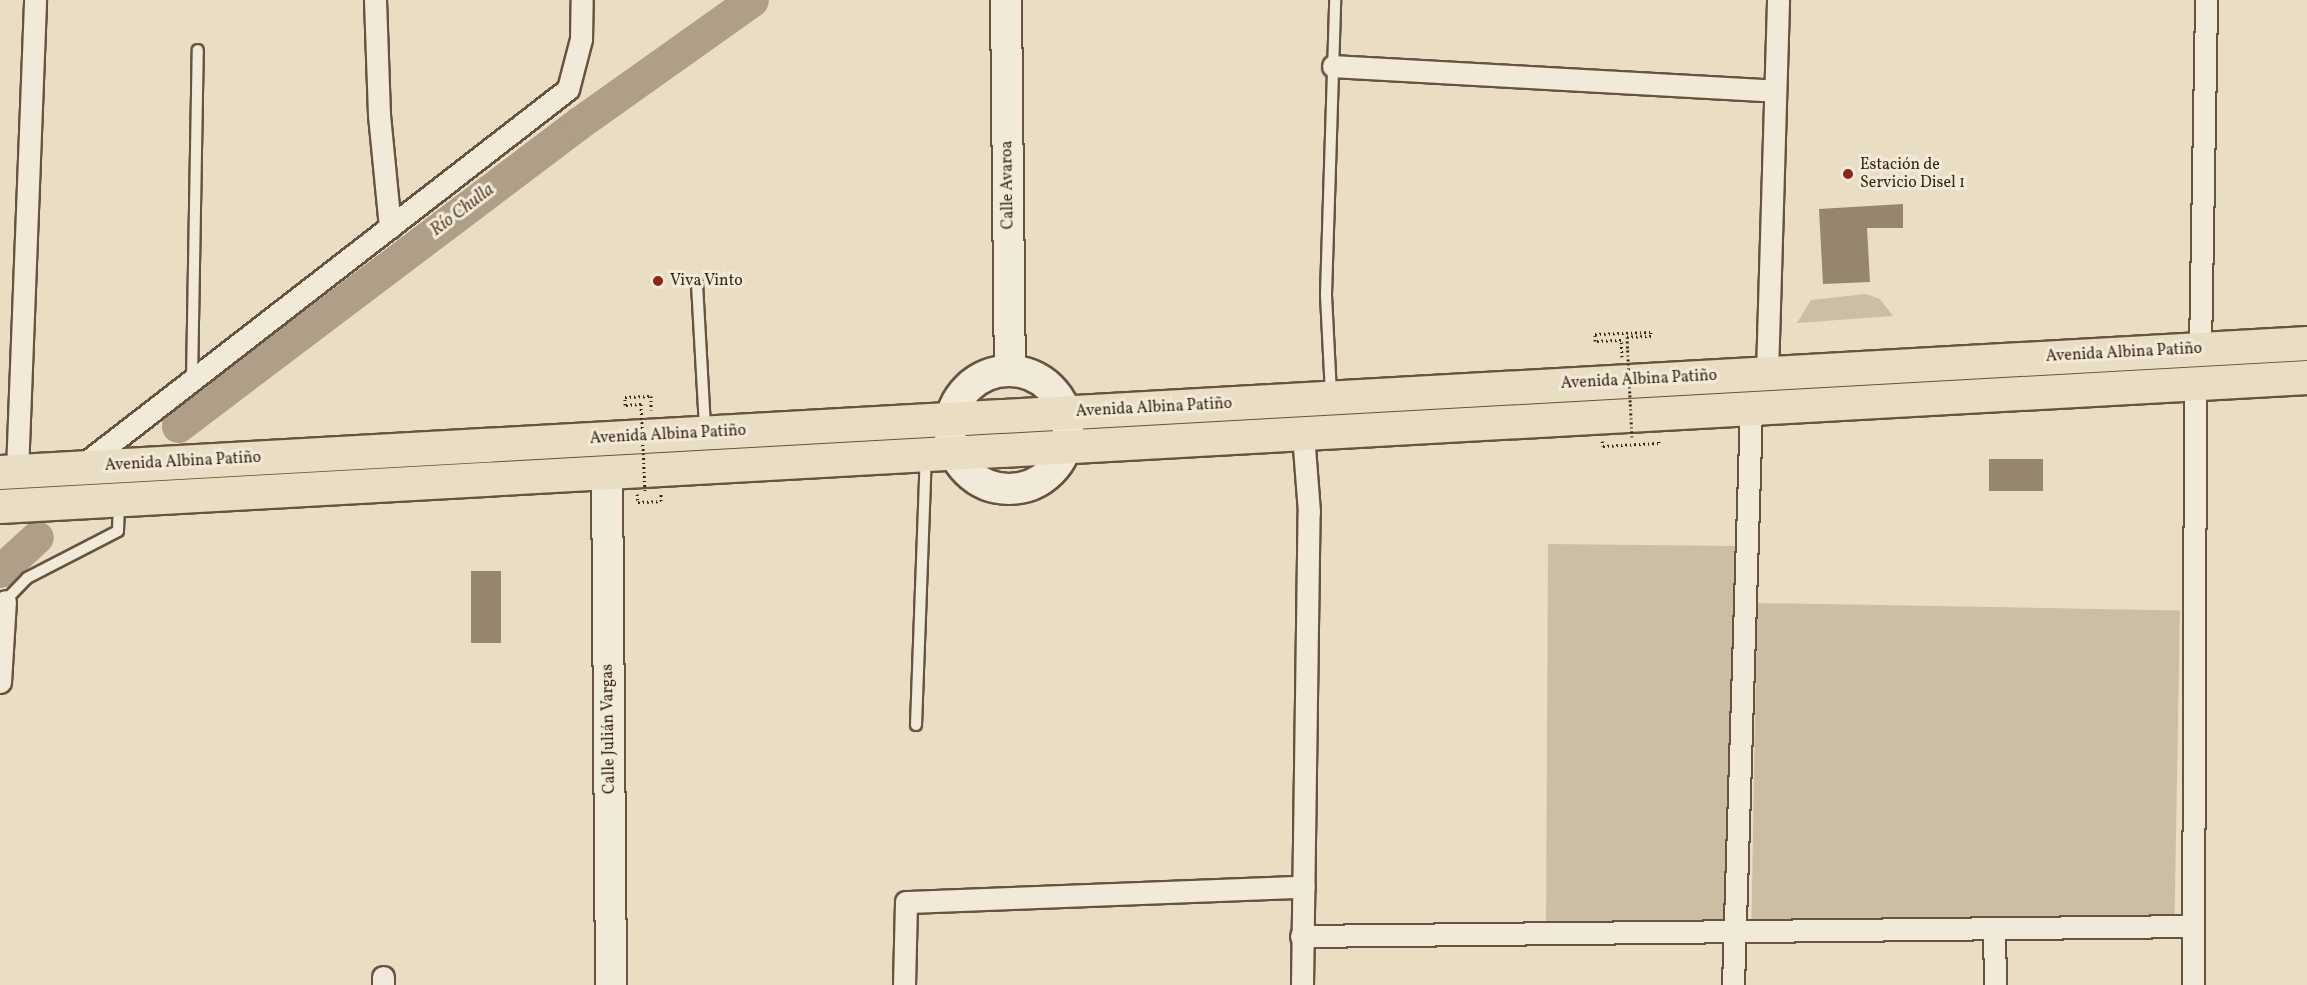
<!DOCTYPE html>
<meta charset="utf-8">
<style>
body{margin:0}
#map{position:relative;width:2307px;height:985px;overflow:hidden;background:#e9dec3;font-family:Vollkorn,serif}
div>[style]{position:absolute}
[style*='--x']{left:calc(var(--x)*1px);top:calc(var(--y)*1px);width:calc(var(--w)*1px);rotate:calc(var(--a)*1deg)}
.green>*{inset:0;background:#ccbea5;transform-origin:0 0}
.river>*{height:33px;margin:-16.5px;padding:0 16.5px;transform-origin:16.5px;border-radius:16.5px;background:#af9f88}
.building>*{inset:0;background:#96856f;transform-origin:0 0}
.path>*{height:3px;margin-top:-1.5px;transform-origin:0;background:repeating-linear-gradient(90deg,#3d2414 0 1.5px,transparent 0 4.5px)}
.roads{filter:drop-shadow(2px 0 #685240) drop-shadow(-2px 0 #685240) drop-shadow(0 2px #685240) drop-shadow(0 -2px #685240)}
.service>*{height:10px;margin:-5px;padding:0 5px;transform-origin:5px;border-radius:5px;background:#f1ead8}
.minor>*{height:21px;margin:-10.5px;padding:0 10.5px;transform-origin:10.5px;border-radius:10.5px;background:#f1ead8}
.secondary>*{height:30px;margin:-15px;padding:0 15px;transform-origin:15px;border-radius:15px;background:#f1ead8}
.secondary>.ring{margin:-15px;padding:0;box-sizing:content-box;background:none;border:30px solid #f1ead8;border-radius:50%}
.trunk>*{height:33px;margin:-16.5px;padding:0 16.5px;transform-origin:16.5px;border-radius:16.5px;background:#e9dec3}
.path-bridge>*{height:3px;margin-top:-1.5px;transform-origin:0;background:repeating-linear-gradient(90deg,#3d2414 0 1.5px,transparent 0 4.5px)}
.dots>*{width:16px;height:16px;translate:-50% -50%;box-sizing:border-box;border:3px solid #f1ead8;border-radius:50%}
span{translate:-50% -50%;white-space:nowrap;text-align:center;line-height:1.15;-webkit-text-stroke:6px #f1ead8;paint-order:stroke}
.poi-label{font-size:16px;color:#3d2414}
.left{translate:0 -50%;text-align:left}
.street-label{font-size:16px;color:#3d2414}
.water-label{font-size:18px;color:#5f4937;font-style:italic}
</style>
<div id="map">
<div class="green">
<i style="clip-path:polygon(1866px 294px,1880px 299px,1893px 316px,1797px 323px,1811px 300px)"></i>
<i style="clip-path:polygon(1548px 544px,1737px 546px,1730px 917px,1719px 921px,1546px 925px)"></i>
<i style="left:1757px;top:603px;width:423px;height:321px;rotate:1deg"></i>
</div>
<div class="river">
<i style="--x:178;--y:426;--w:503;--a:-37.08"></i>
<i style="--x:579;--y:123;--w:212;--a:-35.4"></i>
<i style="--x:0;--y:571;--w:50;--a:-42.6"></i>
</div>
<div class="building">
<i style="clip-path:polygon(1903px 204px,1903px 228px,1867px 228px,1870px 282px,1823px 284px,1819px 209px)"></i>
<i style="left:2043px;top:459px;width:32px;height:54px;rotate:90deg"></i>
<i style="left:471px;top:571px;width:30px;height:72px"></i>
</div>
<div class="path">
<i style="--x:1622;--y:357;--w:17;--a:-93"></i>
<i style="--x:1621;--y:340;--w:26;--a:178"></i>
<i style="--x:1595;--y:341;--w:7;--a:-90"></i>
<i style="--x:1595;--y:334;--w:56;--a:-2"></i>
<i style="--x:1651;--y:332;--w:4;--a:90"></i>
<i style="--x:1651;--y:336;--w:24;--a:178"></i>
<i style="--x:641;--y:404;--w:16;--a:176"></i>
<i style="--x:625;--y:405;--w:8;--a:-90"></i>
<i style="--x:625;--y:397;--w:26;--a:-2"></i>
<i style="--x:651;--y:396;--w:14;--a:90"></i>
<i style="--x:1602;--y:441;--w:5;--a:79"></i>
<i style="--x:1603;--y:446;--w:56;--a:-3.1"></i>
<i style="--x:1659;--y:443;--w:4;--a:-90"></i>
<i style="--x:637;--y:494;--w:8;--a:83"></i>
<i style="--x:638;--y:502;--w:23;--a:-2"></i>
<i style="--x:661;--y:501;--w:7;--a:-90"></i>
</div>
<div class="roads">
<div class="service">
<i style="--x:697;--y:284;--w:145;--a:86.8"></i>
<i style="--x:192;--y:380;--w:330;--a:-89"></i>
<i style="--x:1331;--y:394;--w:100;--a:-92.9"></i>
<i style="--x:1326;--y:294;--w:294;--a:-88.2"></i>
<i style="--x:4;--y:602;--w:33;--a:-46"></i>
<i style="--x:27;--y:578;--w:102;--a:-27.3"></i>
<i style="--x:118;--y:531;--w:28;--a:-88"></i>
<i style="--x:916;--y:725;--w:267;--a:-87.9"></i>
</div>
<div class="minor">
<i style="--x:375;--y:0;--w:115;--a:88"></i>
<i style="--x:379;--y:115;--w:113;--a:84.4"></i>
<i style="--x:1333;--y:66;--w:442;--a:3.2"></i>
<i style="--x:2200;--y:349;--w:349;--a:-89"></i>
<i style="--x:1767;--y:373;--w:373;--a:-88.3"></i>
<i style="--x:80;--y:467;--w:617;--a:-37.76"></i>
<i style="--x:568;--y:89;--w:52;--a:-75.4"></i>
<i style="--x:581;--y:39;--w:39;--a:-89"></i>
<i style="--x:17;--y:471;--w:471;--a:-87.8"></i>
<i style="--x:0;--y:682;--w:81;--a:-86.5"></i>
<i style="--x:1994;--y:931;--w:54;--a:88.9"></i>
<i style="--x:1301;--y:936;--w:892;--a:-0.64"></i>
<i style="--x:383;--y:985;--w:8;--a:-90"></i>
<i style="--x:904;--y:985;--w:83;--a:-88.6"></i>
<i style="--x:906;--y:902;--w:398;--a:-2.2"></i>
<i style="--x:1302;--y:985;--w:473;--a:-89.2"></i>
<i style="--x:1309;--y:512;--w:78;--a:-94.4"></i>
<i style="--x:1733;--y:985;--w:576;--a:-88.21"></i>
<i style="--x:2193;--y:985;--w:601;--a:-89.81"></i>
</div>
<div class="secondary">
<i style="--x:1006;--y:0;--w:370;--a:89.4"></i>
<i class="ring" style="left:950px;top:371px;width:88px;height:88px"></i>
<i style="--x:607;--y:473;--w:512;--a:89.55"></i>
</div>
<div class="trunk">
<i style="--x:0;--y:472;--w:2311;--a:-3.2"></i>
<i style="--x:0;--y:506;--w:2311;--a:-3.2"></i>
</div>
</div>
<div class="path-bridge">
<i style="--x:1627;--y:337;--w:101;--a:87.2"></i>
<i style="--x:641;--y:404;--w:88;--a:87.4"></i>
</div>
<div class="dots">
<i style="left:1848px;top:174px;background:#8f2418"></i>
<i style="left:658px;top:281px;background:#8f2418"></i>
</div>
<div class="poi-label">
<span class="left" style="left:1860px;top:174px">Estación de<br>Servicio Disel 1</span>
<span class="left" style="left:670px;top:281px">Viva Vinto</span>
</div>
<div class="street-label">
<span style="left:1008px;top:185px;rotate:-91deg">Calle Avaroa</span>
<span style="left:2124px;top:353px;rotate:-3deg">Avenida Albina Patiño</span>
<span style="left:1639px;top:380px;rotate:-3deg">Avenida Albina Patiño</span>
<span style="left:1154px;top:408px;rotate:-3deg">Avenida Albina Patiño</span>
<span style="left:668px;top:435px;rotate:-3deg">Avenida Albina Patiño</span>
<span style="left:183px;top:462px;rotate:-3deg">Avenida Albina Patiño</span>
<span style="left:609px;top:729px;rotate:-91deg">Calle Julián Vargas</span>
</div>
<div class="water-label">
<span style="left:463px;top:211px;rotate:-37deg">Río Chulla</span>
</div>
</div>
